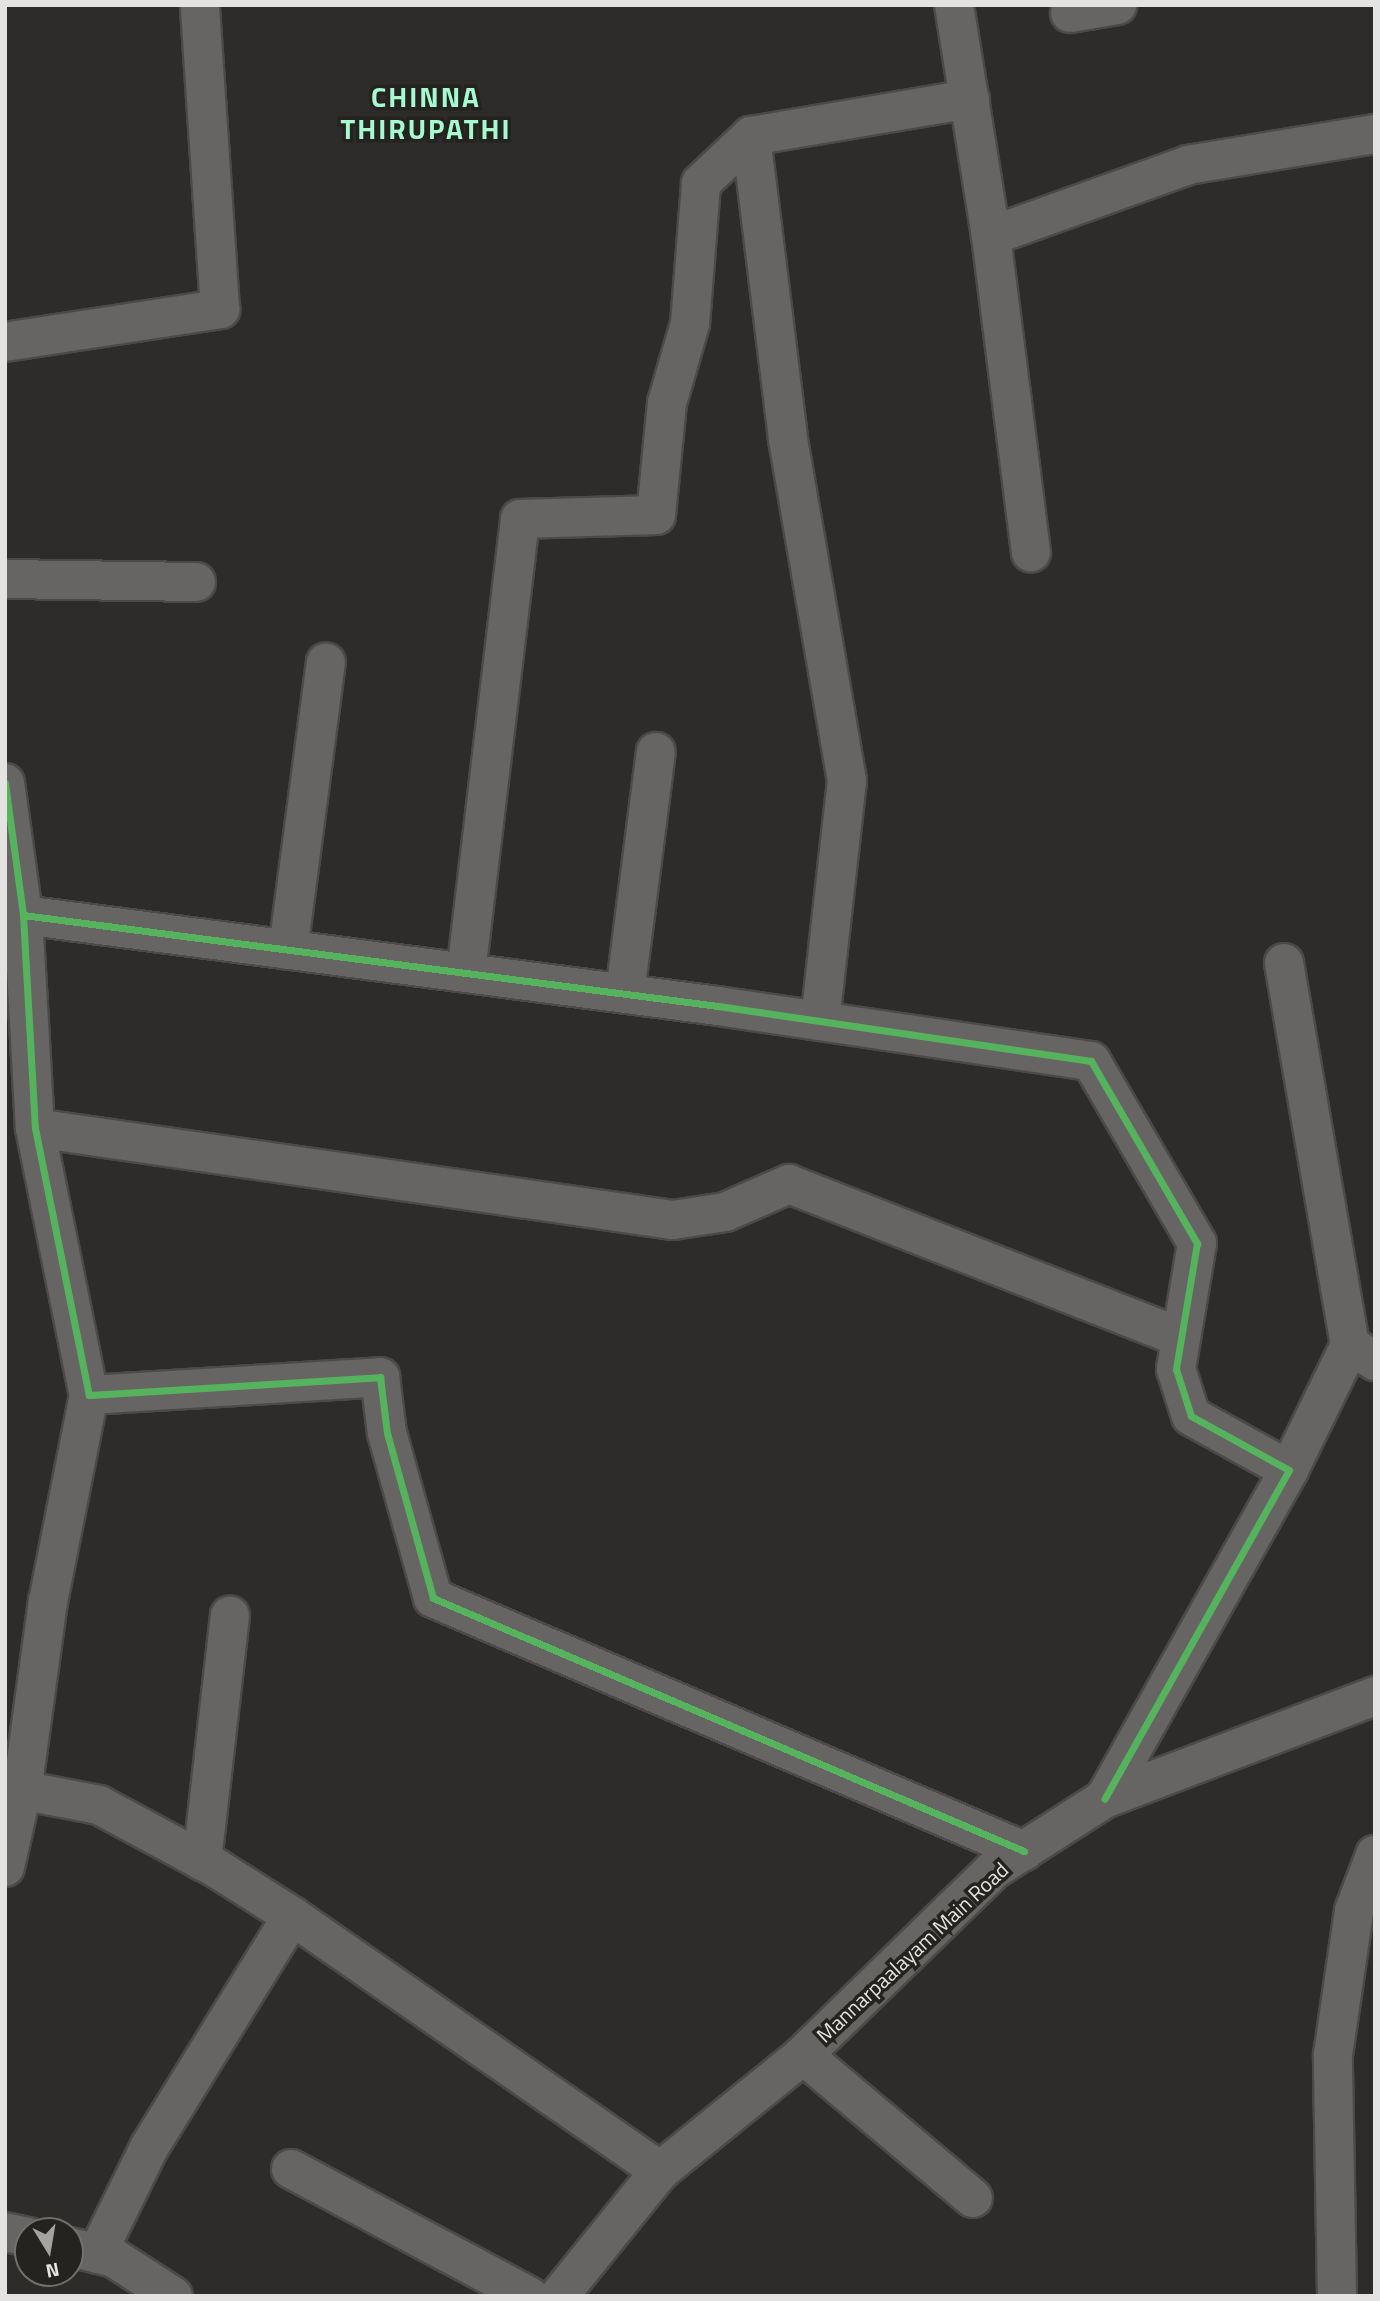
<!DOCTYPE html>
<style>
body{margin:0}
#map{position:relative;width:1380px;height:2301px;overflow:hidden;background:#2d2c2a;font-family:"Titillium Web",sans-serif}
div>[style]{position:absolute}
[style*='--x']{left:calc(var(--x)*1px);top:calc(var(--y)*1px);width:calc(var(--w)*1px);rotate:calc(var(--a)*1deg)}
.roads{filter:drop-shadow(2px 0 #4b4a48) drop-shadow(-2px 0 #4b4a48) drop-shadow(0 2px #4b4a48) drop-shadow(0 -2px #4b4a48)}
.street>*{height:38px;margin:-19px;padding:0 19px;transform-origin:19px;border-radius:19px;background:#666564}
.secondary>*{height:38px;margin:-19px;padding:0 19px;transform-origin:19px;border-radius:19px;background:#666564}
.cycleway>*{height:7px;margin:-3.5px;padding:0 3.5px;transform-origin:3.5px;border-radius:3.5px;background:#56b35d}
span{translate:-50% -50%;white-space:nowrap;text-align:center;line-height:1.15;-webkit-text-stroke:7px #24231f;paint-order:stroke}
.street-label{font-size:21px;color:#e4e3e1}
.district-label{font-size:28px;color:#a7f9cf;font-weight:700;letter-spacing:2px}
.frame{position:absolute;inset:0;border:7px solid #e4e3e1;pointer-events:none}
.north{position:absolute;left:14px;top:2217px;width:70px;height:70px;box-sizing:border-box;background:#24231f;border:2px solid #71706d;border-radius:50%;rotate:169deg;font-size:19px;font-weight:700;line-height:28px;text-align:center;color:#e4e3e1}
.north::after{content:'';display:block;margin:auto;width:24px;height:32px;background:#a4a3a1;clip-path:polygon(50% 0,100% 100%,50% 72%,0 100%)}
</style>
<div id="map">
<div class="roads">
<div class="street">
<i style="--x:954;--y:5;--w:234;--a:80.9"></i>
<i style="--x:991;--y:236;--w:209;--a:-19.8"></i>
<i style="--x:1188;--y:165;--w:190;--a:-9.4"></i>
<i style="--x:1070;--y:13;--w:48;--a:-9.7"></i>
<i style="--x:991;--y:236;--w:319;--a:82.8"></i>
<i style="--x:5;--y:342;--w:218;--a:-8.7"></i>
<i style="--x:220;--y:309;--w:305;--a:-93.8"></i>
<i style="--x:5;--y:579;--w:191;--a:0.9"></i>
<i style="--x:23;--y:915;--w:701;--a:7.46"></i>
<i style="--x:718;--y:1006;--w:377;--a:8.4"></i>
<i style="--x:1091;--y:1061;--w:211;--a:59.8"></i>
<i style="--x:1197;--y:1243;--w:128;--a:99.5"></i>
<i style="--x:1176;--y:1369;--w:49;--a:72.3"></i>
<i style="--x:1191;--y:1416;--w:112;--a:28.9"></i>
<i style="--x:1289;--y:1470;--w:377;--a:119.3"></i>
<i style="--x:288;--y:950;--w:290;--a:-82.5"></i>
<i style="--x:1284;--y:963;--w:388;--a:80.2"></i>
<i style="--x:466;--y:973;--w:457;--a:-83.2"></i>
<i style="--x:520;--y:519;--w:136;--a:-1.7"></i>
<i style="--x:656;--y:515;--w:113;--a:-84.4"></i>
<i style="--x:667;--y:403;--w:82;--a:-73.8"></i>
<i style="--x:690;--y:324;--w:141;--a:-85.5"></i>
<i style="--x:701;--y:183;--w:69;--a:-43.2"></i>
<i style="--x:625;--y:993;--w:243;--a:-82.7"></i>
<i style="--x:820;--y:1021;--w:242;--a:-83.6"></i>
<i style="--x:847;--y:781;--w:348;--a:-99.8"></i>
<i style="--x:788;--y:438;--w:304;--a:-97"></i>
<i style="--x:751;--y:136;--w:222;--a:-9.6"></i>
<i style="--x:35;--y:1128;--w:645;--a:8.21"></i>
<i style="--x:673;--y:1220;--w:53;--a:-8.7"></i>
<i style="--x:725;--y:1212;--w:70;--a:-23.6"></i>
<i style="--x:789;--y:1184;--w:421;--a:21.4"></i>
<i style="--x:1289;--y:1470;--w:139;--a:-64"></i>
<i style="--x:1350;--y:1345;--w:30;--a:33"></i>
<i style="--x:5;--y:1787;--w:96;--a:10.8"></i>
<i style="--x:99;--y:1805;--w:133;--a:28.3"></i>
<i style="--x:216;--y:1868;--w:90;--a:32.3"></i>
<i style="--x:292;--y:1916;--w:448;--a:34.7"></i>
<i style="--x:202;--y:1861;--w:247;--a:-83.5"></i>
<i style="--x:5;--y:1867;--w:78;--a:-77.4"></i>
<i style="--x:22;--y:1791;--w:191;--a:-82.2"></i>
<i style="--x:48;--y:1602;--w:211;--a:-78.8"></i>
<i style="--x:803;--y:2055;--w:222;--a:40.1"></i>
<i style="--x:291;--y:2169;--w:270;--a:28.1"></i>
<i style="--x:5;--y:2232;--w:24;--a:12"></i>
<i style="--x:70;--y:2247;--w:45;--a:14"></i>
<i style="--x:114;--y:2258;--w:70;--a:32.8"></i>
<i style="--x:97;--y:2254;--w:120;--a:-63.9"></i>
<i style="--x:150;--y:2146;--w:270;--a:-58.3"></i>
</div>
<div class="secondary">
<i style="--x:5;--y:783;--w:133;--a:82.2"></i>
<i style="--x:23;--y:915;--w:213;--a:86.8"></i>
<i style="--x:35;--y:1128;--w:272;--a:78.6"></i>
<i style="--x:89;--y:1395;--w:292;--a:-3.5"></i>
<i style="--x:380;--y:1377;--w:56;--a:82.9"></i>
<i style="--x:387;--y:1433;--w:171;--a:74.4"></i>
<i style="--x:433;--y:1598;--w:643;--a:23.18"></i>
<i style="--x:559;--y:2296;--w:161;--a:-51.1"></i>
<i style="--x:660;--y:2171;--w:184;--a:-39"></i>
<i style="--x:803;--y:2055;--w:265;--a:-44.2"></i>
<i style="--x:993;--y:1870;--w:132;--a:-32.6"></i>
<i style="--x:1104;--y:1799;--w:290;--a:-20.8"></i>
<i style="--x:1337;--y:2296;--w:241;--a:-91"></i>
<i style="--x:1333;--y:2055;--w:146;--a:-81.7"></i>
<i style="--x:1354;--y:1911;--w:60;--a:-69.4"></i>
</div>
</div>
<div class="cycleway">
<i style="--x:5;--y:783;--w:133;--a:82.2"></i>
<i style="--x:23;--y:915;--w:213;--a:86.8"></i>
<i style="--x:35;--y:1128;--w:272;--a:78.6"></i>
<i style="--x:89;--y:1395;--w:292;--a:-3.5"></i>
<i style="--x:380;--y:1377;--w:56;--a:82.9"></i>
<i style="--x:387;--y:1433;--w:171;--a:74.4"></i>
<i style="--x:433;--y:1598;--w:643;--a:23.18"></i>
<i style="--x:23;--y:915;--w:701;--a:7.46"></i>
<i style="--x:718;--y:1006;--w:377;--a:8.4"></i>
<i style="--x:1091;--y:1061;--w:211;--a:59.8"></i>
<i style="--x:1197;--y:1243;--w:128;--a:99.5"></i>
<i style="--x:1176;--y:1369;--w:49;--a:72.3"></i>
<i style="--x:1191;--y:1416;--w:112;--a:28.9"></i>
<i style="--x:1289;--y:1470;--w:377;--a:119.3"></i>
</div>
<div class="street-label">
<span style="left:912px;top:1952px;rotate:-43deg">Mannarpaalayam Main Road</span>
</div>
<div class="district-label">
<span style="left:426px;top:113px">CHINNA<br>THIRUPATHI</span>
</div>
<div class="frame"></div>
<div class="north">N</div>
</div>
